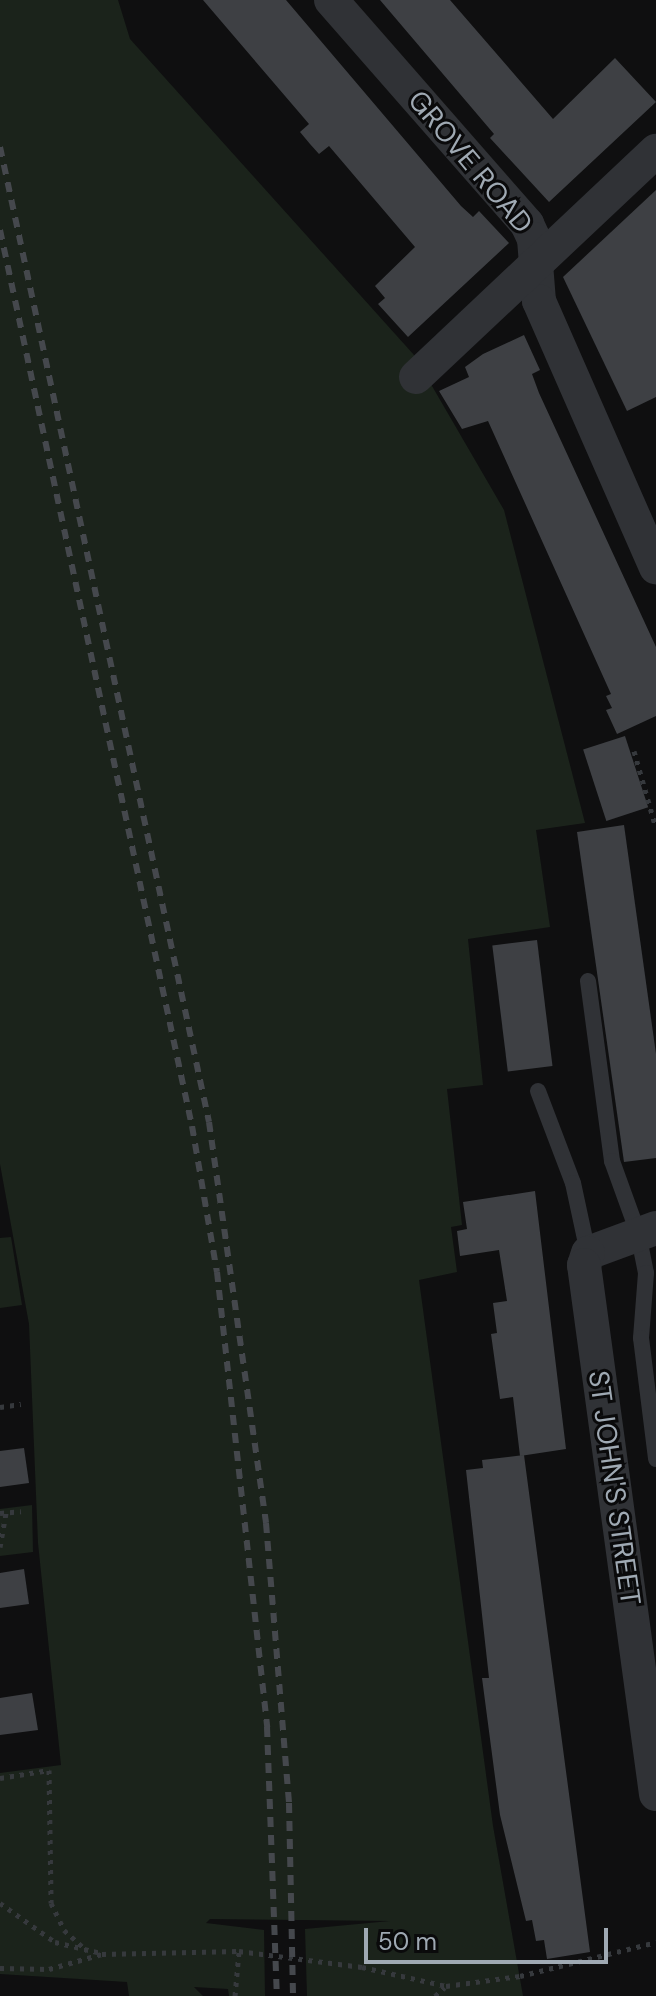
<!DOCTYPE html>
<style>
body{margin:0}
#map{position:relative;width:656px;height:1996px;overflow:hidden;background:#0f0f10;font-family:"DM Sans",sans-serif}
div>[style]{position:absolute}
[style*='--x']{left:calc(var(--x)*1px);top:calc(var(--y)*1px);width:calc(var(--w)*1px);rotate:calc(var(--a)*1deg)}
.green>*{inset:0;background:#1b231b}
.building>*{inset:0;background:#3e4044;transform-origin:0 0}
.path>*{height:5px;margin-top:-2.5px;transform-origin:0;background:repeating-linear-gradient(90deg,#36393d 0 4px,transparent 0 10px)}
.service>*{height:16px;margin:-8px;padding:0 8px;transform-origin:8px;border-radius:8px;background:#303236}
.minor>*{height:34px;margin:-17px;padding:0 17px;transform-origin:17px;border-radius:17px;background:#303236}
.rail>*{height:6px;margin-top:-3px;transform-origin:0;background:repeating-linear-gradient(90deg,#45484d 0 10px,transparent 0 18px)}
span{translate:-50% -50%;white-space:nowrap;text-align:center;line-height:1.15;-webkit-text-stroke:6px #0a0a0b;paint-order:stroke}
.street-label{font-size:28px;color:#9fa9b3}
.scale{position:absolute;left:364px;top:1928px;width:244px;height:36px;box-sizing:border-box;border:4px solid #9fa9b3;border-top:0;padding-left:10px;font-size:24px;line-height:28px;white-space:nowrap;color:#9fa9b3;-webkit-text-stroke:6px #0a0a0b;paint-order:stroke}
</style>
<div id="map">
<div class="green">
<i style="clip-path:polygon(0 0,118px 0,130px 39px,414px 355px,504px 510px,585px 823px,536px 830px,550px 927px,468px 939px,483px 1085px,447px 1089px,462px 1225px,451px 1227px,457px 1272px,419px 1280px,493px 1826px,523px 1996px,307px 1996px,305px 1929px,390px 1921px,210px 1919px,206px 1923px,264px 1930px,265px 1996px,229px 1996px,228px 1989px,194px 1987px,203px 1996px,129px 1996px,127px 1982px,0 1974px,0 1773px,61px 1765px,38px 1543px,29px 1324px,0 1164px)"></i>
<i style="clip-path:polygon(11px 1237px,22px 1305px,0 1308px,0 1238px)"></i>
<i style="clip-path:polygon(32px 1505px,33px 1552px,0 1556px,0 1509px)"></i>
</div>
<div class="building">
<i style="clip-path:polygon(203px 0,286px 0,461px 206px,473px 217px,479px 211px,509px 243px,408px 337px,378px 304px,385px 298px,375px 286px,415px 247px,329px 146px,319px 154px,310px 144px,300px 132px,309px 124px)"></i>
<i style="clip-path:polygon(380px 0,450px 0,553px 119px,615px 58px,656px 102px,549px 202px,490px 138px,494px 134px)"></i>
<i style="clip-path:polygon(656px 190px,656px 397px,627px 411px,563px 277px)"></i>
<i style="clip-path:polygon(524px 335px,540px 370px,532px 374px,539px 393px,656px 647px,656px 716px,617px 734px,606px 710px,612px 708px,606px 696px,611px 694px,488px 421px,462px 429px,439px 391px,469px 377px,465px 367px,483px 354px)"></i>
<i style="left:625px;top:736px;width:75px;height:44px;rotate:72deg"></i>
<i style="clip-path:polygon(624px 825px,656px 1054px,656px 1158px,624px 1162px,577px 832px)"></i>
<i style="left:537px;top:940px;width:127px;height:45px;rotate:83deg"></i>
<i style="clip-path:polygon(535px 1191px,566px 1449px,520px 1456px,513px 1397px,500px 1399px,491px 1334px,497px 1333px,493px 1303px,507px 1301px,499px 1250px,460px 1256px,457px 1231px,467px 1229px,463px 1202px)"></i>
<i style="clip-path:polygon(24px 1448px,29px 1483px,0 1487px,0 1451px)"></i>
<i style="clip-path:polygon(524px 1455px,590px 1952px,547px 1959px,544px 1940px,536px 1941px,532px 1920px,526px 1921px,500px 1815px,482px 1678px,489px 1678px,466px 1470px,483px 1468px,482px 1460px)"></i>
<i style="clip-path:polygon(24px 1569px,29px 1604px,0 1608px,0 1573px)"></i>
<i style="clip-path:polygon(32px 1693px,38px 1730px,0 1735px,0 1698px)"></i>
</div>
<div class="path">
<i style="--x:634;--y:751;--w:80;--a:74.1"></i>
<i style="--x:0;--y:1407;--w:21;--a:-8"></i>
<i style="--x:0;--y:1513;--w:21;--a:-5"></i>
<i style="--x:0;--y:1547;--w:35;--a:-80"></i>
<i style="--x:0;--y:1778;--w:50;--a:-9.3"></i>
<i style="--x:49;--y:1770;--w:133;--a:89.1"></i>
<i style="--x:51;--y:1903;--w:30;--a:64"></i>
<i style="--x:64;--y:1930;--w:31;--a:42"></i>
<i style="--x:0;--y:1903;--w:67;--a:35.3"></i>
<i style="--x:55;--y:1942;--w:47;--a:13.4"></i>
<i style="--x:0;--y:1968;--w:49;--a:1.2"></i>
<i style="--x:49;--y:1969;--w:55;--a:-15.8"></i>
<i style="--x:102;--y:1954;--w:137;--a:-1.3"></i>
<i style="--x:239;--y:1951;--w:124;--a:7.4"></i>
<i style="--x:362;--y:1967;--w:86;--a:12.7"></i>
<i style="--x:446;--y:1986;--w:75;--a:-7.7"></i>
<i style="--x:520;--y:1976;--w:140;--a:-14"></i>
<i style="--x:235;--y:1996;--w:45;--a:-84.9"></i>
<i style="--x:435;--y:1996;--w:13;--a:-42"></i>
</div>
<div class="service">
<i style="--x:588;--y:981;--w:182;--a:82.4"></i>
<i style="--x:612;--y:1161;--w:77;--a:70.1"></i>
<i style="--x:638;--y:1233;--w:41;--a:78.7"></i>
<i style="--x:646;--y:1273;--w:65;--a:94.4"></i>
<i style="--x:641;--y:1338;--w:122;--a:82.9"></i>
<i style="--x:538;--y:1091;--w:98;--a:69.2"></i>
<i style="--x:573;--y:1183;--w:72;--a:77.9"></i>
</div>
<div class="minor">
<i style="--x:331;--y:0;--w:298;--a:48.8"></i>
<i style="--x:527;--y:224;--w:17;--a:65"></i>
<i style="--x:534;--y:239;--w:62;--a:85.4"></i>
<i style="--x:539;--y:301;--w:291;--a:66.3"></i>
<i style="--x:416;--y:377;--w:330;--a:-43.3"></i>
<i style="--x:656;--y:1228;--w:72;--a:159.8"></i>
<i style="--x:588;--y:1253;--w:13;--a:108"></i>
<i style="--x:584;--y:1265;--w:534;--a:82.25"></i>
</div>
<div class="rail">
<i style="--x:0;--y:147;--w:997;--a:77.9"></i>
<i style="--x:209;--y:1122;--w:405;--a:81.9"></i>
<i style="--x:266;--y:1523;--w:281;--a:85.3"></i>
<i style="--x:289;--y:1803;--w:193;--a:88.8"></i>
<i style="--x:0;--y:230;--w:916;--a:77.91"></i>
<i style="--x:192;--y:1126;--w:148;--a:80.3"></i>
<i style="--x:217;--y:1272;--w:458;--a:83.7"></i>
<i style="--x:267;--y:1727;--w:269;--a:87.9"></i>
</div>
<div class="street-label">
<span style="left:470px;top:162px;rotate:50deg">GROVE ROAD</span>
<span style="left:614px;top:1488px;rotate:82deg">ST JOHN'S STREET</span>
</div>
<div class="scale">50 m</div>
</div>
